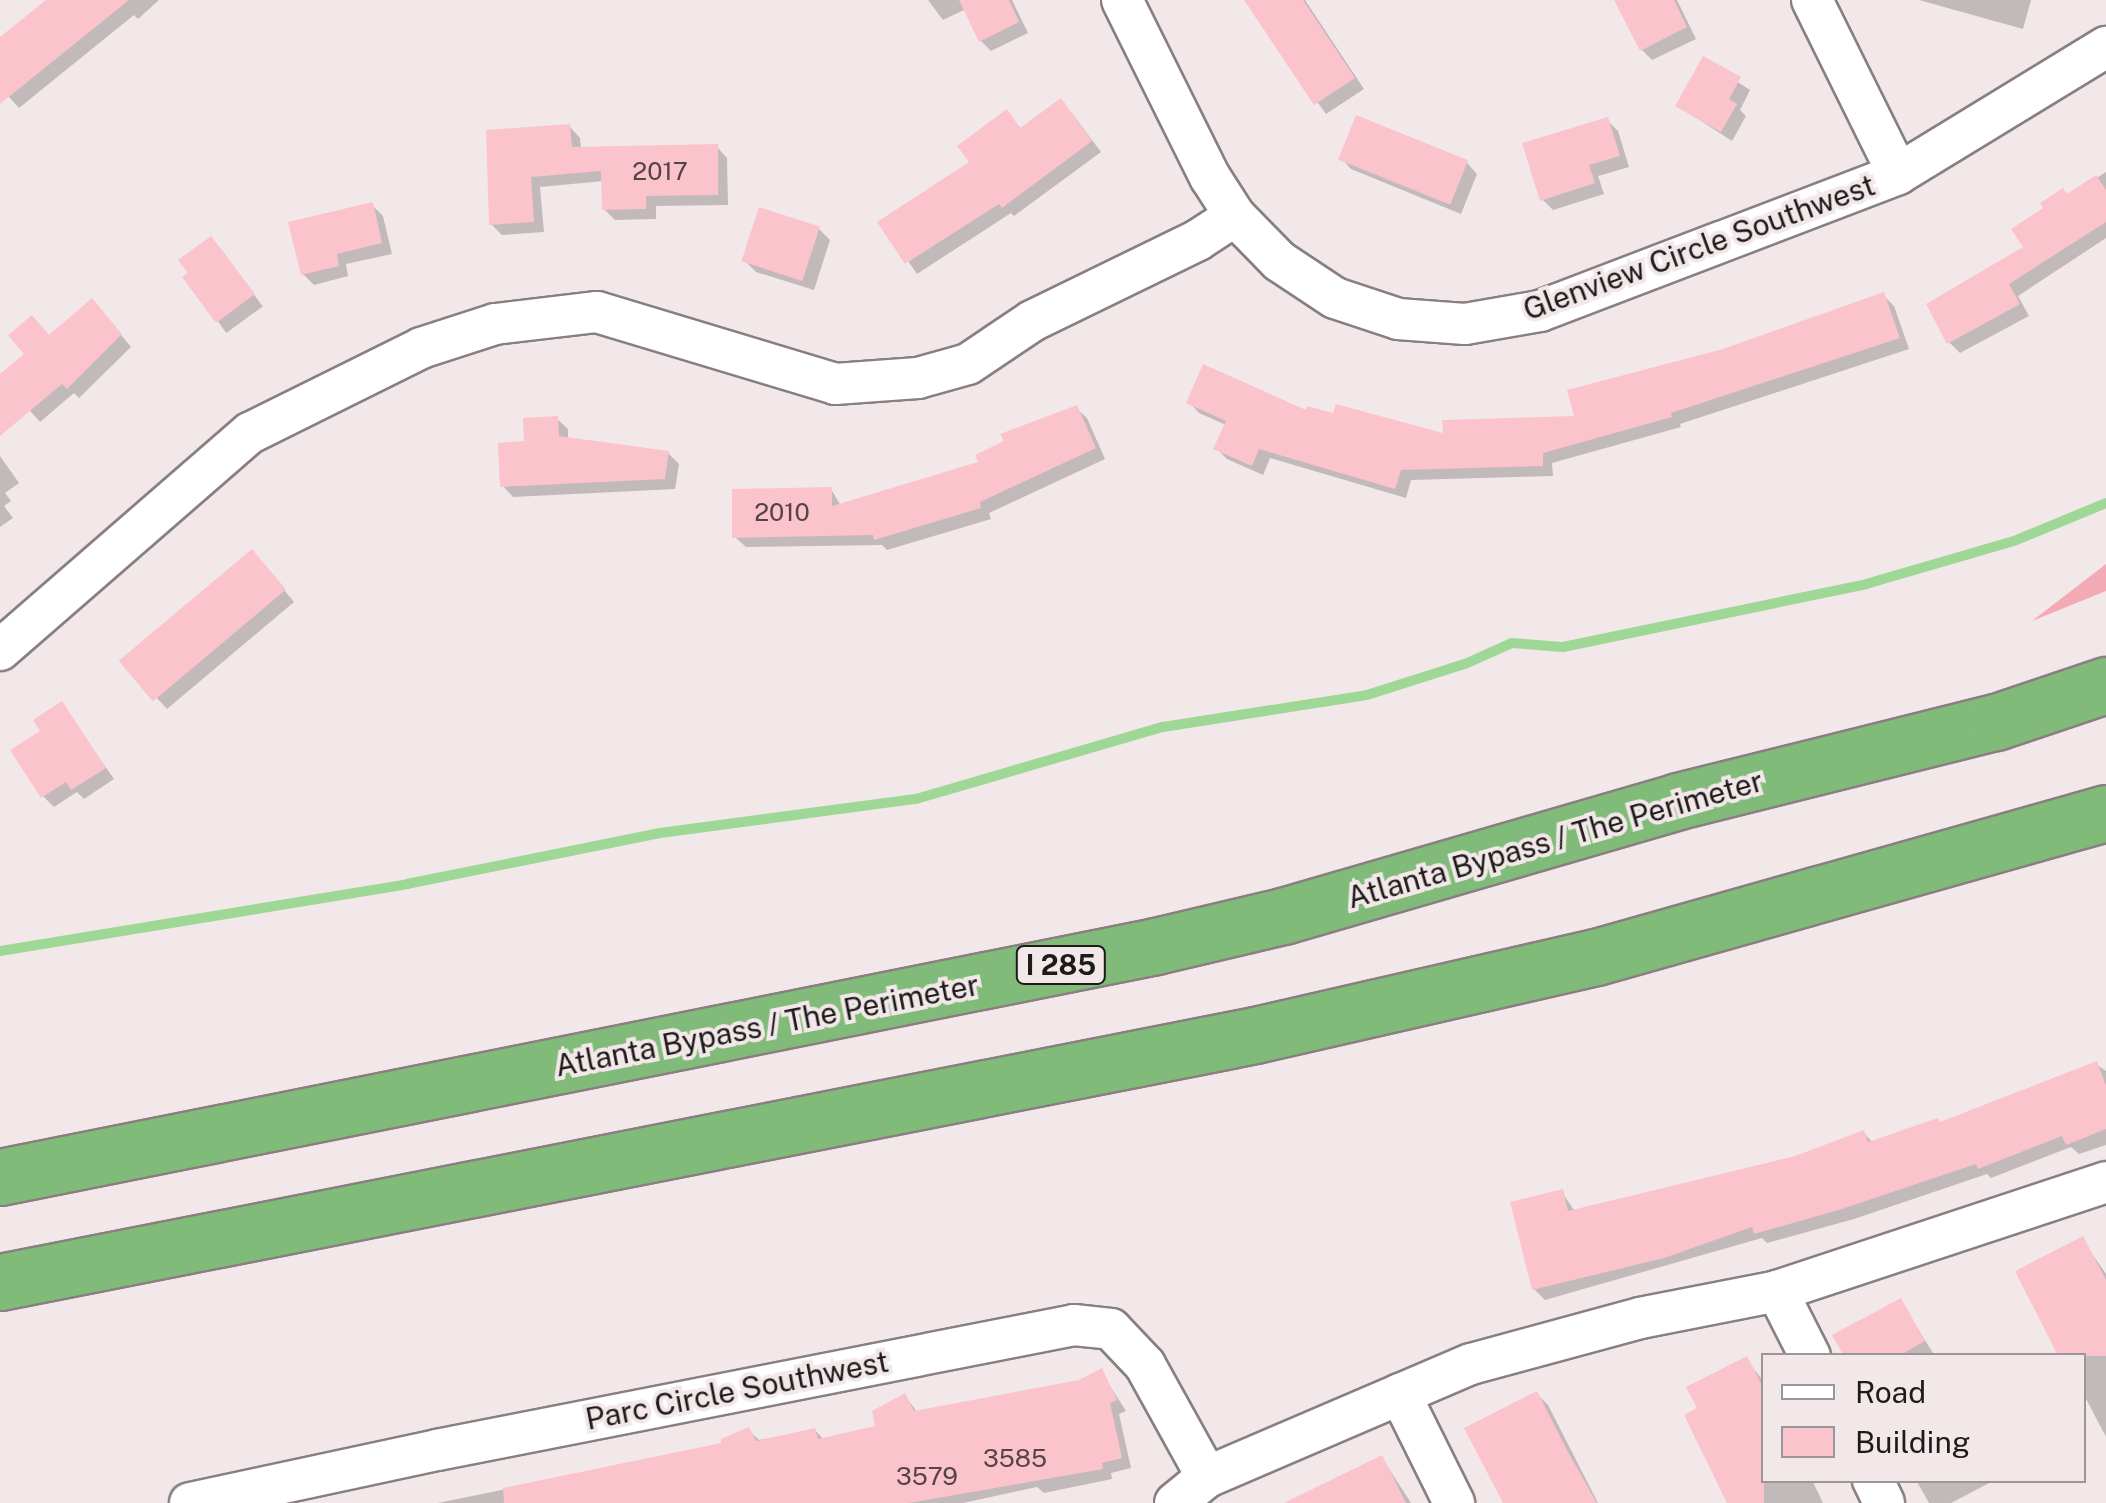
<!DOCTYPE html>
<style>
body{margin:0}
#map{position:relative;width:2106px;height:1503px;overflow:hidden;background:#f3e8e9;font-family:"Public Sans",sans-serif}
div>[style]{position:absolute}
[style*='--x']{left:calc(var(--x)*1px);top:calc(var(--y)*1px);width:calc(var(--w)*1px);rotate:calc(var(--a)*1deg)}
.green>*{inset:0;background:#f3aab5}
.shadow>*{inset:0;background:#0003;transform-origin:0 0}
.stream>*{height:10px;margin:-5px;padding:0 5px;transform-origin:5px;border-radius:5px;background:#9fd896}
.building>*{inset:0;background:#fbc3cb;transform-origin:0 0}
.roads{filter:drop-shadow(2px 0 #897f80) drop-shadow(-2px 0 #897f80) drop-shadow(0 2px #897f80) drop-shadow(0 -2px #897f80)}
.street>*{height:40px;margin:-20px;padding:0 20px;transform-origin:20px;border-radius:20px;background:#fff}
.highway>*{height:55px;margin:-27.5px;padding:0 27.5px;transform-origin:27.5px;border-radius:27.5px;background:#81bb79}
span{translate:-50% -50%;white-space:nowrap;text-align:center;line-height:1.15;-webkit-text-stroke:8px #f3e8e9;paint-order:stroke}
.number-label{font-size:25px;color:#544446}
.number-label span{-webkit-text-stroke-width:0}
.shield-label span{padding:2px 8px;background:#f3e8e9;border:2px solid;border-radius:8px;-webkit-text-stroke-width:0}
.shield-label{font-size:28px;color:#1d1a1a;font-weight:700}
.street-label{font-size:30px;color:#1d1a1a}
.legend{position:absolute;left:1761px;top:1353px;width:325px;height:130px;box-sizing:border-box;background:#f3e8e9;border:2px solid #9d9696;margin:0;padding:12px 18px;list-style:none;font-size:30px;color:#1d1a1a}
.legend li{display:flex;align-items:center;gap:20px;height:50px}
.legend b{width:50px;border:2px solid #9d9696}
</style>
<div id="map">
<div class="green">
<i style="clip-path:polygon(2106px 564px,2106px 591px,2032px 621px)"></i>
</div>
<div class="shadow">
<i style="clip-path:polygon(50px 0,159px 0,138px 19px,134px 15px,19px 108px,0 87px,0 41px)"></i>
<i style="clip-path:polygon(928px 0,1012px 0,1028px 33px,991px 51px,981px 41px,966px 9px,943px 20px)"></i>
<i style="clip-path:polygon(1245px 0,1305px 0,1364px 89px,1326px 114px)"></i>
<i style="clip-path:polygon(1617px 0,1677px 0,1696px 39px,1652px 60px,1642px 50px)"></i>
<i style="clip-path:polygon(1919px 0,2031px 0,2023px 29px)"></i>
<i style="clip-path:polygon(1704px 60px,1750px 90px,1740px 110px,1746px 116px,1732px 141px,1678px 106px)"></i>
<i style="clip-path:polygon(1007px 112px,1022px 130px,1071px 112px,1101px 152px,1014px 216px,1011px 213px,917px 274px,881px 222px,972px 163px)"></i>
<i style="clip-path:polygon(1607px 120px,1618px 131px,1629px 167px,1598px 176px,1604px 194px,1553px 210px,1542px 199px)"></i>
<i style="clip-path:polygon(570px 127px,580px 138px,581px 149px,717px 147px,727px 158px,728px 205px,656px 206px,656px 219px,615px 220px,604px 209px,604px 181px,540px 187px,544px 232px,502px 235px,491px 224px)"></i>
<i style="clip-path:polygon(1341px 158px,1467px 163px,1477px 174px,1461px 214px,1351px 169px)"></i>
<i style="clip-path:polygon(2106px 172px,2106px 238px,2018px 296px,2029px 316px,1960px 353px,1949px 342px,2068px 196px)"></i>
<i style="clip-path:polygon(372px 205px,383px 216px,392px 254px,346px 264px,348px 276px,314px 285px,303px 274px)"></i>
<i style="clip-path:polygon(819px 229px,830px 240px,814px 290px,756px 272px,745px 261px)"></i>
<i style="left:221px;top:249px;width:71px;height:45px;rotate:54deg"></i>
<i style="clip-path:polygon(1883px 295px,1894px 306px,1909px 349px,1680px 424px,1681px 427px,1552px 463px,1553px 476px,1411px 480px,1406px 498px,1270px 458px,1263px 475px,1227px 459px,1216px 448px,1226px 425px,1199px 413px,1189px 402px,1308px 414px,1445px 437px,1578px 418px,1723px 352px)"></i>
<i style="clip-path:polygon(102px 312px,131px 347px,79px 398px,74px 393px,40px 422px,0 377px,50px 337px)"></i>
<i style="clip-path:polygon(1076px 408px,1087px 418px,1105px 459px,989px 513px,991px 519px,887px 550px,882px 545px,746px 547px,735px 537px,831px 489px,841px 506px,982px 464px)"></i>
<i style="clip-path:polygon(557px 419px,568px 429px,568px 440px,668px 453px,679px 464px,675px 489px,513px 497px,503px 486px)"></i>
<i style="clip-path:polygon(0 456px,19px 483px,5px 493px,11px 501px,4px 506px,13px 518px,0 527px)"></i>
<i style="clip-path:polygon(262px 563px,294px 602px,167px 709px,124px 662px)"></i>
<i style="clip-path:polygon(62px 705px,114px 779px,84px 799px,77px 792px,54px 807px,43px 796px,43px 731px)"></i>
<i style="clip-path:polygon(2096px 1064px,2106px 1071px,2106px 1145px,2079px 1154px,2071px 1147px,1991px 1178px,1987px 1174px,1854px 1219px,1767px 1243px,1762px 1238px,1545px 1300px,1534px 1289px,1562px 1192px,1575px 1212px,1796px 1158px,1864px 1133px,1873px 1143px,1941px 1124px)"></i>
<i style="clip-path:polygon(2082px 1239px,2106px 1274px,2106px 1437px,2084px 1395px)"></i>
<i style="clip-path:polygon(1900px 1301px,1935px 1356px,1846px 1356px)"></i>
<i style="clip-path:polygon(1747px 1360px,1764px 1382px,1764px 1480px,1812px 1480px,1823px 1503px,1729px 1503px,1700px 1409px)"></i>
<i style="clip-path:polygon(1101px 1372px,1126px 1411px,1119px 1414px,1131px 1468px,1111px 1473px,1112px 1479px,1044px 1493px,1037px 1487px,963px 1503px,438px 1503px,723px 1445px,748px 1430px,759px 1440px,815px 1430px,824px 1440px,878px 1428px,905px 1396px,918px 1413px,1079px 1383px)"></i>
<i style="clip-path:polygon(1537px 1394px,1548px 1405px,1598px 1503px,1505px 1503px)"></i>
<i style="clip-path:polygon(1382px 1458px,1411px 1503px,1318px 1503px)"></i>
<i style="clip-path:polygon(1916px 1480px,1995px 1480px,1951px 1503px,1929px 1503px)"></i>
</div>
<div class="stream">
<i style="--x:0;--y:951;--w:412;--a:-9.3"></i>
<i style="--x:407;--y:884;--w:258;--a:-11.4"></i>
<i style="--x:660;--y:833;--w:258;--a:-7.6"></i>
<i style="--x:916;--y:799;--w:257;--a:-16.3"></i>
<i style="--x:1163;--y:727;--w:206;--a:-8.9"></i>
<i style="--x:1367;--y:695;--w:103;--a:-17.6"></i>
<i style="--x:1465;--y:664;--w:51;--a:-24.1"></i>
<i style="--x:1512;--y:643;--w:51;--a:4.5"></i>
<i style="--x:1563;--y:647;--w:309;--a:-11.7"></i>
<i style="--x:1866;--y:584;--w:154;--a:-16.2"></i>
<i style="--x:2014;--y:541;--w:100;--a:-22.4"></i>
</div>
<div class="building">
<i style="clip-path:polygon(46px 0,129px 0,0 104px,0 37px)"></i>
<i style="clip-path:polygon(959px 0,1009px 0,1019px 22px,979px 42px)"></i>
<i style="clip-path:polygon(1244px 0,1303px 0,1355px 78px,1314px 105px)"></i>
<i style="clip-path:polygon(1614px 0,1674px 0,1687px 27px,1640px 51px)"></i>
<i style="clip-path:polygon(1703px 56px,1741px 77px,1729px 99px,1737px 104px,1721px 132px,1675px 106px)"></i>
<i style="clip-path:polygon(1061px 98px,1092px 141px,1002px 208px,999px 204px,905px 264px,877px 222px,969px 162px,957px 146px,1007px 109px,1020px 128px)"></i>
<i style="left:1356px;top:115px;width:121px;height:48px;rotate:22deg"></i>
<i style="clip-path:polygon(1608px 117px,1620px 156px,1589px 165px,1595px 183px,1540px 201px,1522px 143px)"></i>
<i style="clip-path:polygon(570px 124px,572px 147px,718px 144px,718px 195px,646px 196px,646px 209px,602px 210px,601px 171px,531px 177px,534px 222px,489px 225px,486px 130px)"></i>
<i style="clip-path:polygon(2096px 175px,2106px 190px,2106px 222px,2009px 284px,2020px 304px,1947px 344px,1926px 304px,2023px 247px,2011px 229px,2043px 208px,2040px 203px,2063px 188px,2067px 194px)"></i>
<i style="clip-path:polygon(373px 202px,382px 243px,337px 254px,339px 266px,301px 275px,288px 222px)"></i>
<i style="left:759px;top:207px;width:64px;height:57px;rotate:18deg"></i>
<i style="clip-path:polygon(211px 236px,255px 294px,216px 323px,182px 277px,188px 273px,178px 260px)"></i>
<i style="clip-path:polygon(1884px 292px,1900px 338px,1671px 413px,1672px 417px,1543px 453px,1543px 466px,1401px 470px,1395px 489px,1259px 449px,1252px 466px,1213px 449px,1226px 421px,1186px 403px,1203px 364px,1306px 410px,1307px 406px,1333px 413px,1336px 404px,1443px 433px,1442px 420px,1574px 416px,1567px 390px,1723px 349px)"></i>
<i style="clip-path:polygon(92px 298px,122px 334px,67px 389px,62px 384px,0 436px,0 374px,24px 354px,8px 335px,32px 315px,49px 335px)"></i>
<i style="clip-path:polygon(1077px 405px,1096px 448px,980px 502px,981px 508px,874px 540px,873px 535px,732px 538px,732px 489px,832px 487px,832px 506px,978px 462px,975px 455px,1004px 441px,1000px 434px)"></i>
<i style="clip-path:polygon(558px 416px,559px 436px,669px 451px,665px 479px,500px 487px,498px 443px,524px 441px,523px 418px)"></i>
<i style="left:252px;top:549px;width:53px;height:174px;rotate:50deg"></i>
<i style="clip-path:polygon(62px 701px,106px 768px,71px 790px,66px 782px,41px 798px,10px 750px,40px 731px,33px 720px)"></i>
<i style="clip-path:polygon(2097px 1061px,2106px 1086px,2106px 1129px,2066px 1145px,2062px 1136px,1978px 1169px,1976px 1164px,1842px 1209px,1754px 1234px,1752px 1227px,1664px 1258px,1532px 1290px,1510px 1202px,1563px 1189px,1568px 1211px,1795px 1156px,1864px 1130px,1868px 1142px,1938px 1118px,1940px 1122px)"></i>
<i style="clip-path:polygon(2083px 1236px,2106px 1280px,2106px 1356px,2058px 1356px,2015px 1271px)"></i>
<i style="clip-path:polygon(1901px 1298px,1925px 1341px,1899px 1356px,1844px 1356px,1832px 1335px)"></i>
<i style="clip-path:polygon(1747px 1356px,1764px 1389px,1764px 1503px,1727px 1503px,1684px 1415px,1697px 1408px,1686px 1387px)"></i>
<i style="clip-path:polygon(1102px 1368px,1117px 1400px,1110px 1403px,1122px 1458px,1102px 1463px,1103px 1469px,909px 1503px,504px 1503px,503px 1488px,721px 1443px,721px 1439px,749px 1427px,756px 1441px,815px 1428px,818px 1439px,875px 1426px,872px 1411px,905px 1393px,914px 1411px,1079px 1380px)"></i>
<i style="clip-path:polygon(1537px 1391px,1568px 1452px,1597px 1503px,1503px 1503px,1464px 1428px)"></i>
<i style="clip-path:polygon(1382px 1455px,1406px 1503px,1284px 1503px)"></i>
</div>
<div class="roads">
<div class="street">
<i style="--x:1122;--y:0;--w:198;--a:63.6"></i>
<i style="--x:1210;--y:177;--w:46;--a:57.3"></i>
<i style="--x:1235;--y:216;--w:63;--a:45.6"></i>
<i style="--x:1279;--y:261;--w:67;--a:33.5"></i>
<i style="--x:1335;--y:298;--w:66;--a:18.4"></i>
<i style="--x:1398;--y:319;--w:67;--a:4.3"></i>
<i style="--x:1465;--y:324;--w:76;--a:-9.8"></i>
<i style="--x:1540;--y:311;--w:383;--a:-20.9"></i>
<i style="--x:1898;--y:174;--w:244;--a:-31.4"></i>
<i style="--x:1812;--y:0;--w:194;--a:63.7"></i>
<i style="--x:0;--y:650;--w:331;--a:-41"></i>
<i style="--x:250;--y:433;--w:191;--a:-26.4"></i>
<i style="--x:421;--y:348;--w:78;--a:-18"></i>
<i style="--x:495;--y:324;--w:103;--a:-6.7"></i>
<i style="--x:597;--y:312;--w:249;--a:16.8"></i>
<i style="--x:835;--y:384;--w:83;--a:-4.1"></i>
<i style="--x:918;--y:378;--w:52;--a:-15.6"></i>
<i style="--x:968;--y:364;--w:77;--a:-33.9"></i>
<i style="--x:1032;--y:321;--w:185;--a:-26"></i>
<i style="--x:1198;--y:240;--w:44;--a:-33"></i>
<i style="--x:1777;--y:1291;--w:73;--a:63.1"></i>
<i style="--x:1400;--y:1394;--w:122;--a:63.6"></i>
<i style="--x:1873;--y:1480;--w:25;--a:64"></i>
<i style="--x:190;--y:1503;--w:253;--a:-12.1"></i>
<i style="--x:437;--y:1450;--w:649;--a:-11.1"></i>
<i style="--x:1074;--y:1325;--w:37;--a:6"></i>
<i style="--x:1111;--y:1329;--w:50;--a:46.6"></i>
<i style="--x:1145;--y:1365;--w:128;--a:61"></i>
<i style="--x:1175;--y:1503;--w:41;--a:-39.1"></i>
<i style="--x:1207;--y:1477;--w:287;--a:-23.2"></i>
<i style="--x:1471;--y:1364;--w:175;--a:-15.2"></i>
<i style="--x:1640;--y:1318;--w:140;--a:-11.1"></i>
<i style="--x:1777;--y:1291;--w:347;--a:-18.3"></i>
</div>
<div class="highway">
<i style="--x:0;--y:1177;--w:1179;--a:-11.3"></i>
<i style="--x:1156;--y:946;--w:130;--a:-13.3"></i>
<i style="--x:1283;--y:916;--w:411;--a:-16.2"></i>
<i style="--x:1678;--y:801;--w:328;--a:-14"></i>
<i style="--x:1996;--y:722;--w:116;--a:-18.6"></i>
<i style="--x:0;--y:1282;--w:1279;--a:-11.13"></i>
<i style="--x:1255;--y:1035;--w:350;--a:-12.9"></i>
<i style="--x:1596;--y:957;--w:530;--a:-15.77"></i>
</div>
</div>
<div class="number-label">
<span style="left:660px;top:171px">2017</span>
<span style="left:782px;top:512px">2010</span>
<span style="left:1015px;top:1458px">3585</span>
<span style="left:927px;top:1476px">3579</span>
</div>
<div class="shield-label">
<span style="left:1061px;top:965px">I 285</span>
</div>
<div class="street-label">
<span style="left:1699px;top:247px;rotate:-20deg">Glenview Circle Southwest</span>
<span style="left:1555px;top:839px;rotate:-16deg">Atlanta Bypass / The Perimeter</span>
<span style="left:767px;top:1025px;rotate:-11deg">Atlanta Bypass / The Perimeter</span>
<span style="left:737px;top:1390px;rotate:-11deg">Parc Circle Southwest</span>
</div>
<ul class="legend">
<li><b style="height:12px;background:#fff"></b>Road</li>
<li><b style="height:28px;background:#fbc3cb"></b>Building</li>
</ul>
</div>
